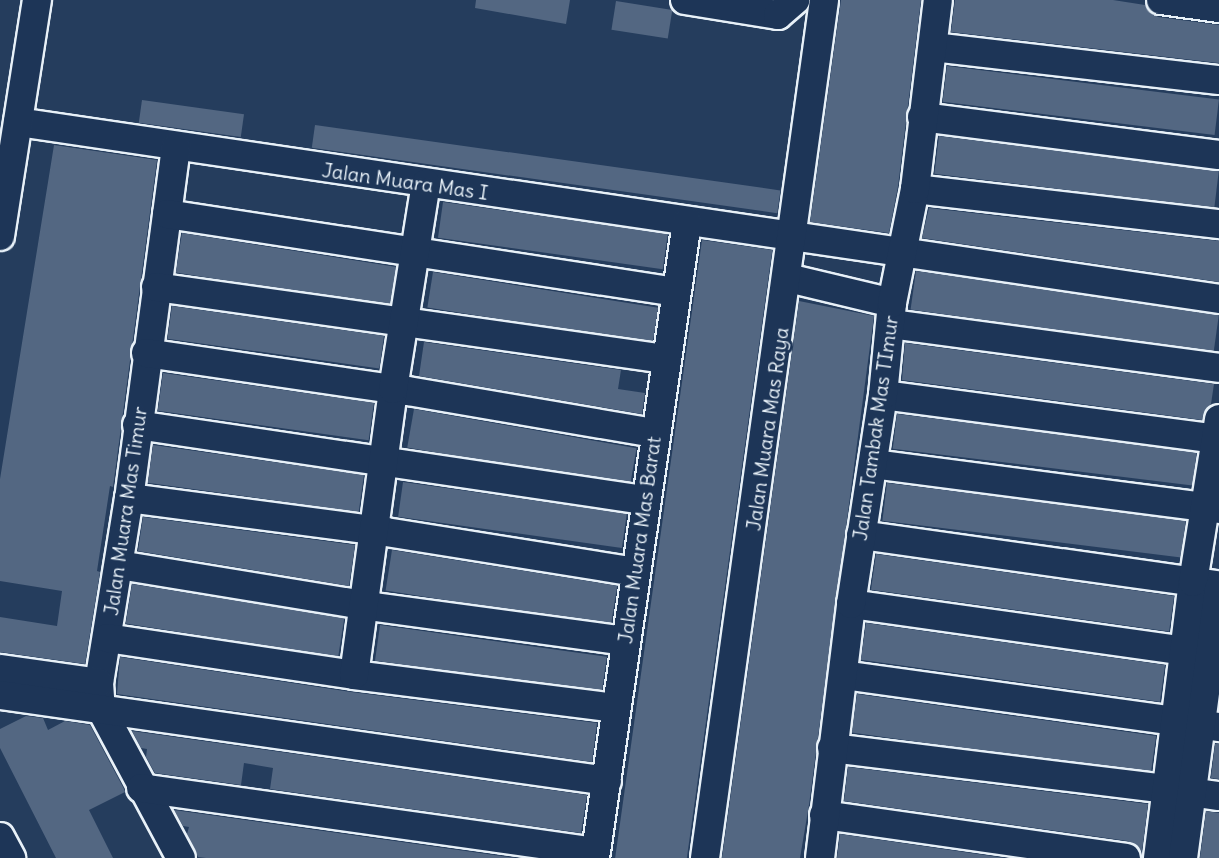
<!DOCTYPE html>
<style>
body{margin:0}
#map{position:relative;width:1219px;height:858px;overflow:hidden;background:#253d5d;font-family:Delius,sans-serif}
div>[style]{position:absolute}
[style*='--x']{left:calc(var(--x)*1px);top:calc(var(--y)*1px);width:calc(var(--w)*1px);rotate:calc(var(--a)*1deg)}
.building>*{inset:0;background:#536782;transform-origin:0 0}
.roads{filter:drop-shadow(2px 0 #e8f1f8) drop-shadow(-2px 0 #e8f1f8) drop-shadow(0 2px #e8f1f8) drop-shadow(0 -2px #e8f1f8)}
.minor>*{height:28px;margin:-14px;padding:0 14px;transform-origin:14px;border-radius:14px;background:#1d3557}
span{translate:-50% -50%;white-space:nowrap;text-align:center;line-height:1.15;-webkit-text-stroke:6px #1d3557;paint-order:stroke}
.street-label{font-size:20px;color:#e8f1f8}
</style>
<div id="map">
<div class="building">
<i style="clip-path:polygon(476px 0,570px 0,566px 24px,475px 8px)"></i>
<i style="clip-path:polygon(841px 0,921px 0,898px 186px,889px 233px,810px 222px)"></i>
<i style="clip-path:polygon(955px 0,1113px 0,1145px 5px,1158px 17px,1219px 25px,1219px 63px,951px 32px)"></i>
<i style="left:616px;top:1px;width:57px;height:29px;rotate:9deg"></i>
<i style="left:947px;top:66px;width:274px;height:36px;rotate:7deg"></i>
<i style="left:142px;top:100px;width:103px;height:23px;rotate:8deg"></i>
<i style="left:315px;top:125px;width:470px;height:23px;rotate:8deg"></i>
<i style="left:939px;top:136px;width:282px;height:38px;rotate:7deg"></i>
<i style="clip-path:polygon(54px 145px,157px 160px,113px 487px,110px 486px,97px 571px,100px 572px,85px 664px,0 652px,0 617px,57px 626px,62px 591px,0 581px,0 479px)"></i>
<i style="left:443px;top:202px;width:227px;height:36px;rotate:8deg"></i>
<i style="clip-path:polygon(929px 208px,1219px 241px,1219px 282px,922px 238px)"></i>
<i style="left:182px;top:233px;width:217px;height:40px;rotate:9deg"></i>
<i style="left:702px;top:240px;width:71px;height:625px;rotate:8deg"></i>
<i style="left:916px;top:271px;width:306px;height:39px;rotate:8deg"></i>
<i style="left:433px;top:272px;width:228px;height:36px;rotate:9deg"></i>
<i style="clip-path:polygon(799px 301px,874px 316px,809px 805px,800px 858px,722px 858px)"></i>
<i style="left:172px;top:306px;width:214px;height:33px;rotate:8deg"></i>
<i style="clip-path:polygon(424px 342px,621px 370px,618px 389px,645px 393px,642px 414px,419px 376px)"></i>
<i style="clip-path:polygon(905px 343px,1214px 384px,1211px 404px,1202px 420px,902px 380px)"></i>
<i style="left:163px;top:373px;width:213px;height:38px;rotate:8deg"></i>
<i style="left:414px;top:409px;width:226px;height:39px;rotate:10deg"></i>
<i style="left:897px;top:414px;width:302px;height:35px;rotate:7deg"></i>
<i style="left:153px;top:445px;width:213px;height:38px;rotate:8deg"></i>
<i style="left:403px;top:482px;width:226px;height:35px;rotate:8deg"></i>
<i style="left:887px;top:483px;width:301px;height:38px;rotate:7deg"></i>
<i style="clip-path:polygon(143px 517px,355px 545px,349px 586px,138px 551px)"></i>
<i style="left:392px;top:550px;width:228px;height:41px;rotate:9deg"></i>
<i style="left:876px;top:554px;width:301px;height:36px;rotate:8deg"></i>
<i style="left:132px;top:584px;width:215px;height:40px;rotate:9deg"></i>
<i style="left:866px;top:623px;width:302px;height:37px;rotate:8deg"></i>
<i style="left:380px;top:625px;width:229px;height:36px;rotate:8deg"></i>
<i style="clip-path:polygon(120px 657px,351px 692px,597px 723px,592px 762px,117px 694px)"></i>
<i style="left:857px;top:694px;width:302px;height:39px;rotate:8deg"></i>
<i style="clip-path:polygon(26px 716px,43px 718px,48px 730px,65px 721px,90px 725px,124px 789px,125px 792px,89px 810px,113px 858px,56px 858px,0 748px,0 729px)"></i>
<i style="clip-path:polygon(132px 731px,587px 795px,581px 833px,270px 789px,273px 768px,244px 763px,241px 785px,155px 773px,146px 757px,147px 749px,141px 748px)"></i>
<i style="clip-path:polygon(1215px 744px,1219px 744px,1219px 779px,1211px 778px)"></i>
<i style="clip-path:polygon(848px 767px,1148px 804px,1142px 851px,1128px 841px,844px 801px)"></i>
<i style="clip-path:polygon(174px 810px,516px 858px,206px 858px,198px 857px,187px 834px,189px 827px,183px 826px)"></i>
<i style="clip-path:polygon(1206px 811px,1219px 813px,1219px 858px,1200px 858px)"></i>
<i style="clip-path:polygon(840px 834px,1005px 858px,837px 858px)"></i>
</div>
<div class="roads">
<div class="minor">
<i style="--x:685;--y:0;--w:94;--a:9.2"></i>
<i style="--x:778;--y:15;--w:23;--a:-41"></i>
<i style="--x:1161;--y:0;--w:59;--a:7.9"></i>
<i style="--x:933;--y:47;--w:288;--a:6.6"></i>
<i style="--x:922;--y:117;--w:299;--a:7.3"></i>
<i style="--x:18;--y:122;--w:1214;--a:8.38"></i>
<i style="--x:176;--y:147;--w:354;--a:97.6"></i>
<i style="--x:129;--y:498;--w:187;--a:99.2"></i>
<i style="--x:99;--y:683;--w:26;--a:86"></i>
<i style="--x:101;--y:709;--w:169;--a:61.8"></i>
<i style="--x:915;--y:189;--w:306;--a:6.6"></i>
<i style="--x:167;--y:214;--w:515;--a:8.71"></i>
<i style="--x:0;--y:236;--w:239;--a:-81.1"></i>
<i style="--x:788;--y:278;--w:107;--a:13.5"></i>
<i style="--x:156;--y:287;--w:515;--a:8.04"></i>
<i style="--x:891;--y:324;--w:331;--a:7.6"></i>
<i style="--x:146;--y:353;--w:265;--a:8.3"></i>
<i style="--x:408;--y:391;--w:251;--a:9.7"></i>
<i style="--x:883;--y:395;--w:339;--a:7.5"></i>
<i style="--x:137;--y:425;--w:513;--a:8.41"></i>
<i style="--x:873;--y:464;--w:349;--a:7.4"></i>
<i style="--x:129;--y:498;--w:259;--a:7.5"></i>
<i style="--x:386;--y:532;--w:252;--a:9.1"></i>
<i style="--x:861;--y:535;--w:361;--a:8"></i>
<i style="--x:119;--y:565;--w:259;--a:9.3"></i>
<i style="--x:375;--y:607;--w:252;--a:7.7"></i>
<i style="--x:851;--y:604;--w:337;--a:8"></i>
<i style="--x:107;--y:638;--w:250;--a:8.5"></i>
<i style="--x:354;--y:675;--w:264;--a:7.2"></i>
<i style="--x:0;--y:669;--w:100;--a:8"></i>
<i style="--x:354;--y:675;--w:289;--a:-82.2"></i>
<i style="--x:393;--y:389;--w:208;--a:-80.9"></i>
<i style="--x:843;--y:675;--w:380;--a:7.9"></i>
<i style="--x:0;--y:695;--w:613;--a:8.06"></i>
<i style="--x:832;--y:748;--w:336;--a:7"></i>
<i style="--x:141;--y:788;--w:458;--a:8"></i>
<i style="--x:1190;--y:792;--w:29;--a:8"></i>
<i style="--x:824;--y:815;--w:305;--a:8.1"></i>
<i style="--x:0;--y:837;--w:24;--a:62"></i>
<i style="--x:595;--y:858;--w:643;--a:-81.77"></i>
<i style="--x:705;--y:858;--w:866;--a:-82.1"></i>
<i style="--x:820;--y:858;--w:256;--a:-83"></i>
<i style="--x:851;--y:604;--w:211;--a:-81.3"></i>
<i style="--x:883;--y:395;--w:92;--a:-84.4"></i>
<i style="--x:892;--y:303;--w:116;--a:-78.6"></i>
<i style="--x:915;--y:189;--w:190;--a:-83.1"></i>
<i style="--x:1158;--y:858;--w:278;--a:-82.8"></i>
<i style="--x:1193;--y:582;--w:165;--a:-80.9"></i>
<i style="--x:1183;--y:858;--w:272;--a:-82.4"></i>
</div>
</div>
<div class="street-label">
<span style="left:405px;top:181px;rotate:8deg">Jalan Muara Mas I</span>
<span style="left:875px;top:428px;rotate:-82deg">Jalan Tambak Mas TImur</span>
<span style="left:767px;top:429px;rotate:-82deg">Jalan Muara Mas Raya</span>
<span style="left:125px;top:511px;rotate:-82deg">Jalan Muara Mas Timur</span>
<span style="left:639px;top:540px;rotate:-82deg">Jalan Muara Mas Barat</span>
</div>
</div>
